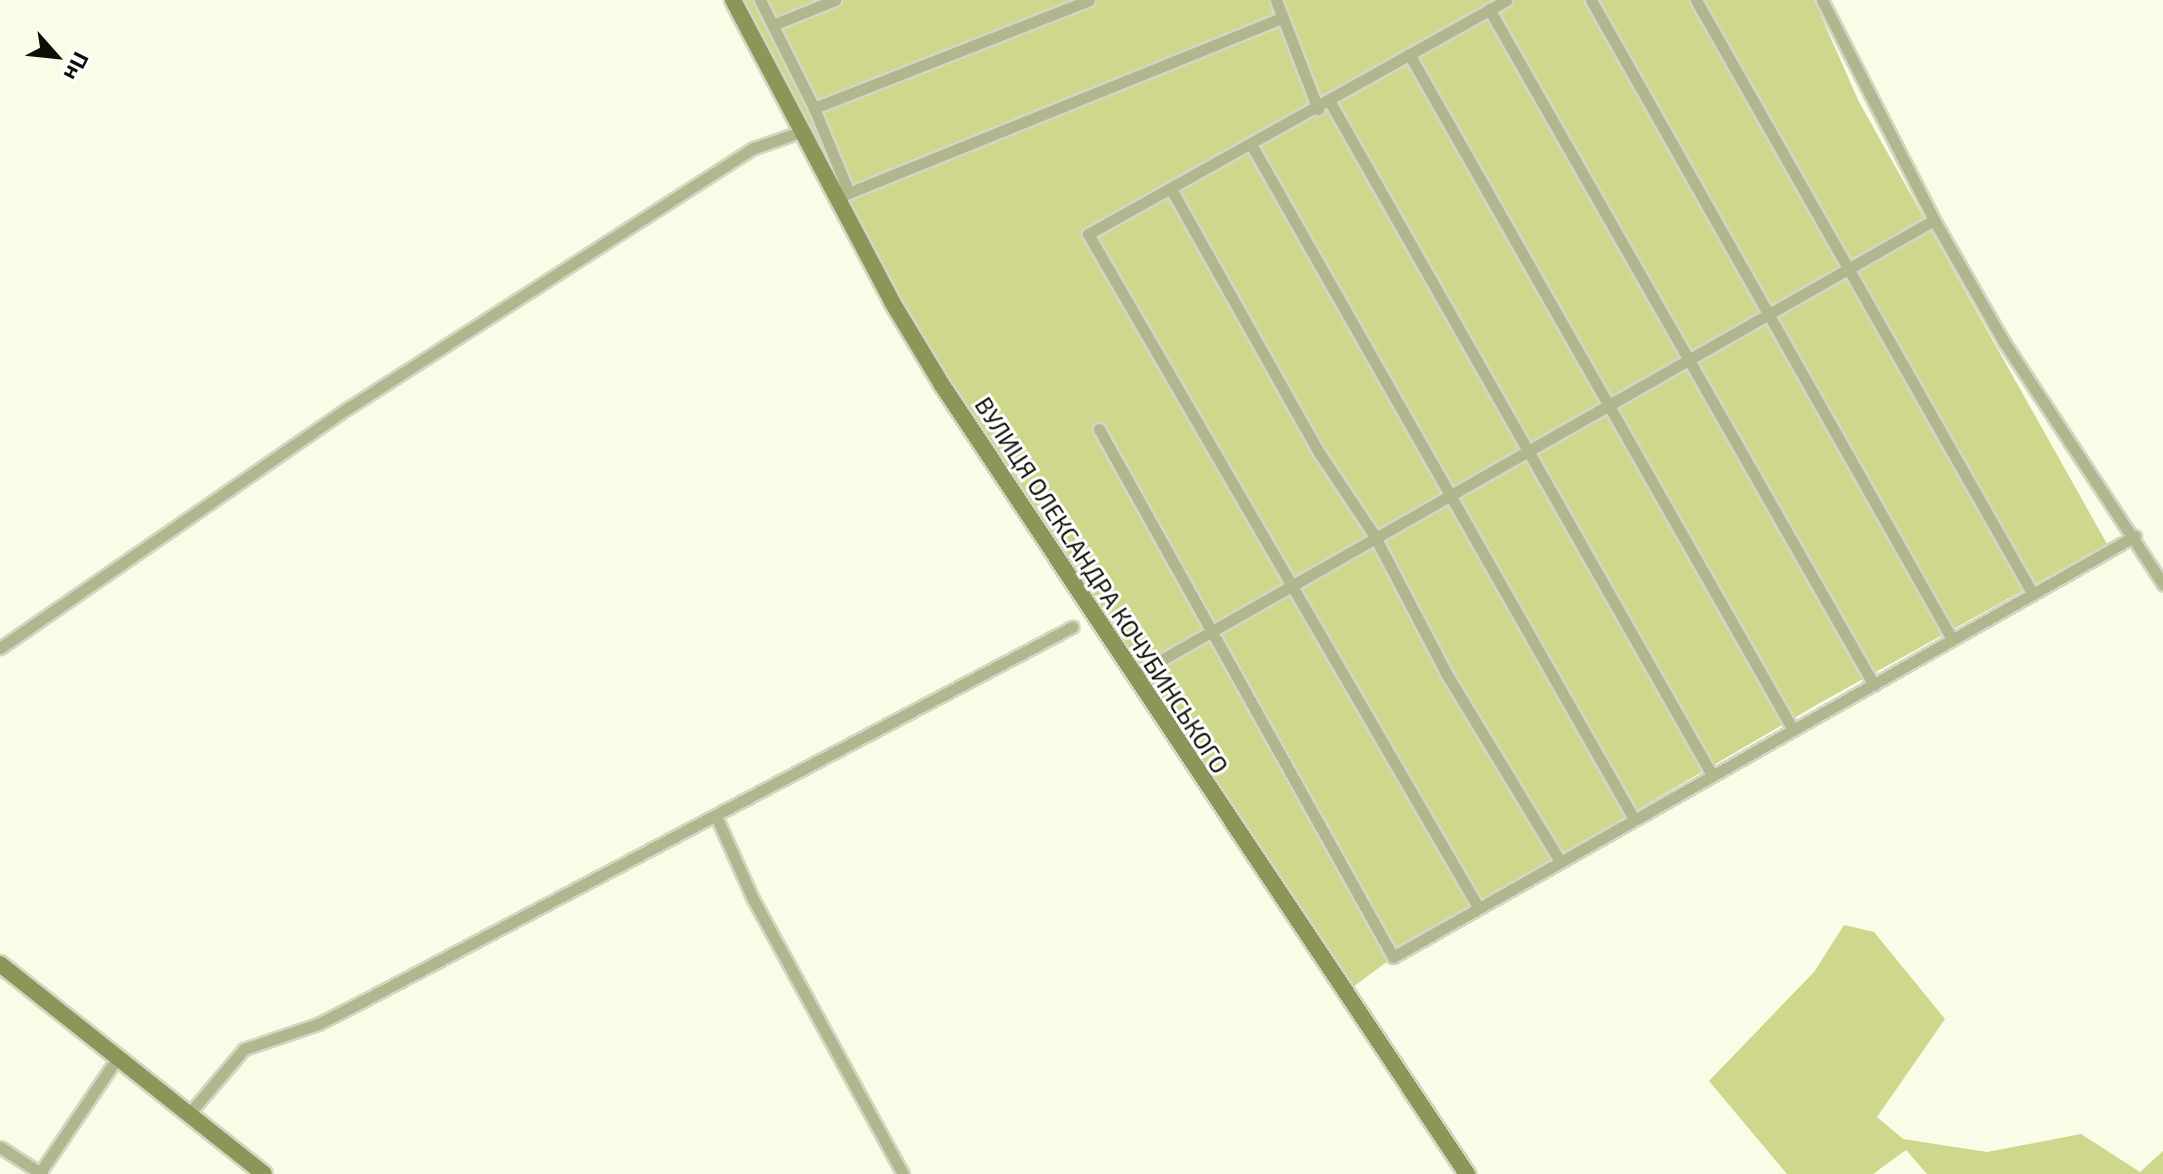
<!DOCTYPE html>
<meta charset="utf-8">
<style>
body{margin:0}
#map{position:relative;width:2163px;height:1174px;overflow:hidden;background:#f9fce6;font-family:"Exo 2",sans-serif}
div>[style]{position:absolute}
[style*='--x']{left:calc(var(--x)*1px);top:calc(var(--y)*1px);width:calc(var(--w)*1px);rotate:calc(var(--a)*1deg)}
.green>*{inset:0;background:#ced78b}
.roads{filter:drop-shadow(2px 0 #d3d6c2) drop-shadow(-2px 0 #d3d6c2) drop-shadow(0 2px #d3d6c2) drop-shadow(0 -2px #d3d6c2)}
.street>*{height:11px;margin:-5.5px;padding:0 5.5px;transform-origin:5.5px;border-radius:5.5px;background:#b1b68f}
.secondary>*{height:16px;margin:-8px;padding:0 8px;transform-origin:8px;border-radius:8px;background:#8e9559}
span{translate:-50% -50%;white-space:nowrap;text-align:center;line-height:1.15;-webkit-text-stroke:6px #fff;paint-order:stroke}
.street-label{font-size:24px;color:#0d0e07}
.north{position:absolute;left:16px;top:16px;width:80px;height:80px;-webkit-text-stroke:6px #fff;paint-order:stroke;rotate:117deg;font-size:22px;font-weight:700;line-height:32px;text-align:center;color:#0d0e07}
.north::after{content:'';display:block;margin:auto;width:28px;height:36px;background:#0d0e07;clip-path:polygon(50% 0,100% 100%,50% 72%,0 100%)}
</style>
<div id="map">
<div class="green">
<i style="clip-path:polygon(741px 0,1814px 0,1859px 102px,2107px 544px,1818px 704px,1423px 935px,1349px 990px,947px 376px,888px 278px)"></i>
<i style="clip-path:polygon(1844px 925px,1874px 932px,1945px 1019px,1877px 1117px,1903px 1139px,1987px 1152px,2081px 1134px,2140px 1172px,2163px 1151px,2163px 1174px,1927px 1174px,1906px 1150px,1873px 1174px,1787px 1174px,1709px 1081px,1814px 972px)"></i>
</div>
<div class="roads">
<div class="street">
<i style="--x:760;--y:0;--w:121;--a:63.4"></i>
<i style="--x:814;--y:108;--w:92;--a:67.6"></i>
<i style="--x:1276;--y:0;--w:117;--a:68.9"></i>
<i style="--x:1591;--y:0;--w:734;--a:60.54"></i>
<i style="--x:1696;--y:0;--w:679;--a:60.45"></i>
<i style="--x:1822;--y:0;--w:247;--a:63"></i>
<i style="--x:1934;--y:220;--w:141;--a:60.2"></i>
<i style="--x:2004;--y:342;--w:290;--a:56.7"></i>
<i style="--x:1489;--y:9;--w:778;--a:60.34"></i>
<i style="--x:773;--y:25;--w:67;--a:-22"></i>
<i style="--x:1409;--y:54;--w:775;--a:60.39"></i>
<i style="--x:1330;--y:102;--w:774;--a:60.42"></i>
<i style="--x:814;--y:108;--w:295;--a:-21.4"></i>
<i style="--x:1252;--y:146;--w:774;--a:60.42"></i>
<i style="--x:1171;--y:189;--w:304;--a:60.7"></i>
<i style="--x:1320;--y:454;--w:97;--a:56.3"></i>
<i style="--x:1374;--y:535;--w:156;--a:62.4"></i>
<i style="--x:1446;--y:673;--w:220;--a:58.8"></i>
<i style="--x:836;--y:198;--w:482;--a:-22"></i>
<i style="--x:1099;--y:429;--w:604;--a:60.89"></i>
<i style="--x:1393;--y:957;--w:853;--a:-29.57"></i>
<i style="--x:0;--y:648;--w:425;--a:-34.6"></i>
<i style="--x:350;--y:407;--w:480;--a:-32.7"></i>
<i style="--x:754;--y:148;--w:49;--a:-19.2"></i>
<i style="--x:1135;--y:675;--w:919;--a:-29.66"></i>
<i style="--x:716;--y:816;--w:91;--a:66"></i>
<i style="--x:753;--y:899;--w:313;--a:61.4"></i>
<i style="--x:1478;--y:907;--w:778;--a:-120.09"></i>
<i style="--x:1088;--y:234;--w:479;--a:-29.2"></i>
<i style="--x:188;--y:1115;--w:87;--a:-49.7"></i>
<i style="--x:244;--y:1049;--w:78;--a:-18.7"></i>
<i style="--x:318;--y:1024;--w:51;--a:-27.1"></i>
<i style="--x:363;--y:1001;--w:802;--a:-27.81"></i>
<i style="--x:0;--y:1147;--w:50;--a:32.7"></i>
<i style="--x:39;--y:1174;--w:141;--a:-56"></i>
</div>
<div class="secondary">
<i style="--x:733;--y:0;--w:341;--a:62.2"></i>
<i style="--x:892;--y:302;--w:97;--a:58.9"></i>
<i style="--x:942;--y:385;--w:948;--a:56.36"></i>
<i style="--x:0;--y:964;--w:337;--a:38.5"></i>
</div>
</div>
<div class="street-label">
<span style="left:1102px;top:585px;rotate:57deg">ВУЛИЦЯ ОЛЕКСАНДРА КОЧУБИНСЬКОГО</span>
</div>
<div class="north">Пн</div>
</div>
